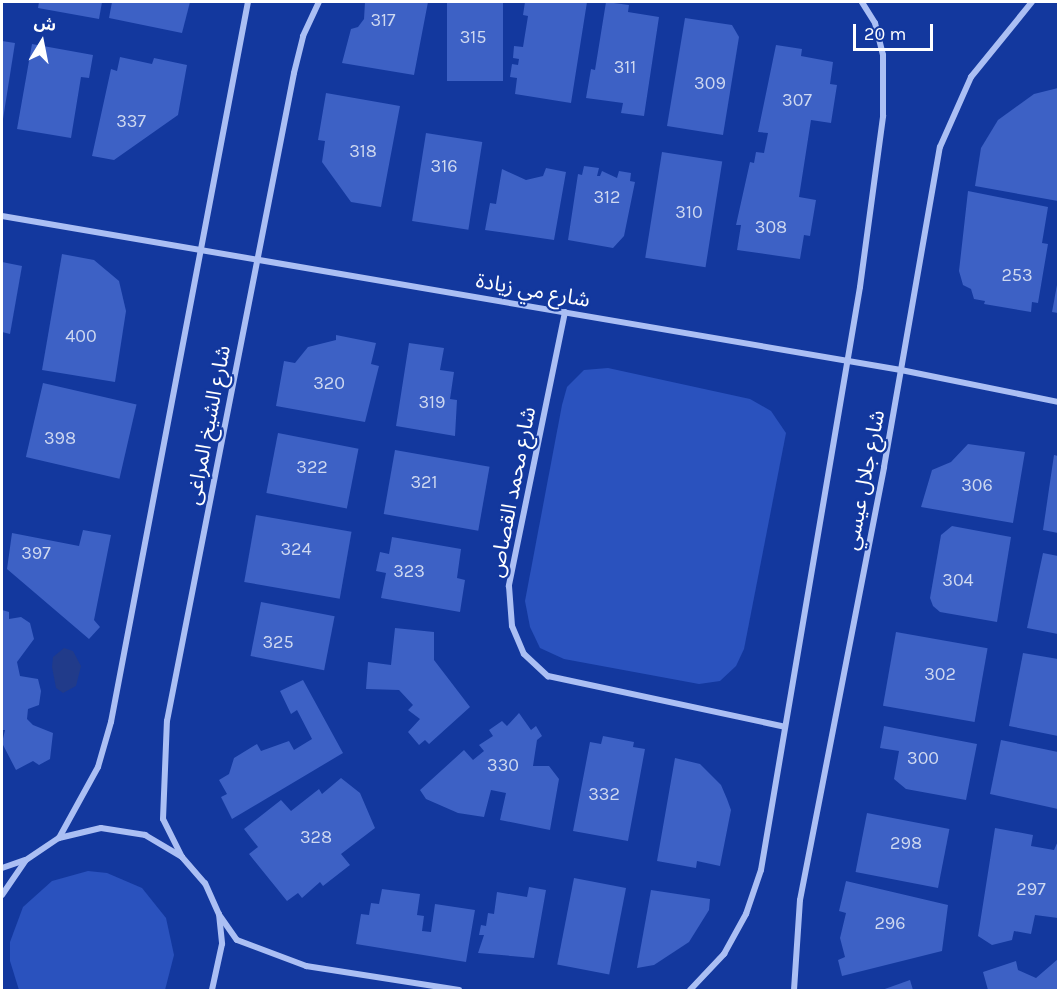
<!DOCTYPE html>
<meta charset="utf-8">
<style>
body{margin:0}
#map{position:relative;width:1060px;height:992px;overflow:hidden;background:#13389e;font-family:Karla,"Noto Sans Arabic",sans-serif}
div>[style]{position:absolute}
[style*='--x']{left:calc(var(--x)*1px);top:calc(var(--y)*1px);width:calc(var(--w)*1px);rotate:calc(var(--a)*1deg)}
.green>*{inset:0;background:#2a52be}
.water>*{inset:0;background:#213b8a}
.building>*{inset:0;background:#3d61c5;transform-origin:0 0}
.minor>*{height:6px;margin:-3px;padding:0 3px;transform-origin:3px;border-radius:3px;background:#abbff4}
span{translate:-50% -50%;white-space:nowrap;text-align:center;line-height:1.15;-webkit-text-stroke:4.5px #13389e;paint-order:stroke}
.number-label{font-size:18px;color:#ced8f0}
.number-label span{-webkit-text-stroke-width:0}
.street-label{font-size:21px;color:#fff}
.frame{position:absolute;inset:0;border:3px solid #fff;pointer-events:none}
.north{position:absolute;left:12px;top:12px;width:60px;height:60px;-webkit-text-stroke:4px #13389e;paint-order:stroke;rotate:10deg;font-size:16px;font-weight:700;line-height:24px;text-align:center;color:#fff}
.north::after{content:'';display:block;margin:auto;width:21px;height:27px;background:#fff;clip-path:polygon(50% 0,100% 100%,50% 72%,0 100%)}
.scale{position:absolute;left:853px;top:24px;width:80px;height:27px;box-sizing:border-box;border:3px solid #fff;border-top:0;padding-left:8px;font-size:18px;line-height:21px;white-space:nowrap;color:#fff;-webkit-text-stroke:4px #13389e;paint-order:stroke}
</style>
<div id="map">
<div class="green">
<i style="clip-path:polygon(608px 368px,750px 399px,771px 411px,786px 433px,744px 649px,736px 666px,720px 681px,699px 684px,564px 659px,540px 648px,530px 627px,525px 601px,562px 405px,567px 387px,584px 370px)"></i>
<i style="clip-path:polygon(88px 871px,107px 873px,142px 888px,166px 918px,174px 955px,165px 990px,19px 990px,10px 961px,10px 942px,23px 907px,52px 881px)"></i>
</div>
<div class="water">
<i style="clip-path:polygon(64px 648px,73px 651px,81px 666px,76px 686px,63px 693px,56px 688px,52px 667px,53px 657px)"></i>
</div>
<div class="building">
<i style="clip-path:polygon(39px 2px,102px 2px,99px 19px,38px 8px)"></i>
<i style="clip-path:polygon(112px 2px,190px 2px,182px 33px,109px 18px)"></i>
<i style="clip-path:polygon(365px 2px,428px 2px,414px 75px,342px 63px,351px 29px,358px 27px,364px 19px)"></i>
<i style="left:447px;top:2px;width:56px;height:79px"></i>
<i style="clip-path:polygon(525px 2px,587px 2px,571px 103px,515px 94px,517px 78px,510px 77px,512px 64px,518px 65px,519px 59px,513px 58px,514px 46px,523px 47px,528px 16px,523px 15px)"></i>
<i style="clip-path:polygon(606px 2px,629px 5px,628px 12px,659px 17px,644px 116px,621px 113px,623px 103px,586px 98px,591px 69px,595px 70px)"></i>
<i style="clip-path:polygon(685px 18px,732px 25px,739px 37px,723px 135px,667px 126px)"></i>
<i style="clip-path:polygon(2px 41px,15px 43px,3px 119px,2px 119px)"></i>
<i style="clip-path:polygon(32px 44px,93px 55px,89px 78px,81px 77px,71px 138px,17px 129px)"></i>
<i style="clip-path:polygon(776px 45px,802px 49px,801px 56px,833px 62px,830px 84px,837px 85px,831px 123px,811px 120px,799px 197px,816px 200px,810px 236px,804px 235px,800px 259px,737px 250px,741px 225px,736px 225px,750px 162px,754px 163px,756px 152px,764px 153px,768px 133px,758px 132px)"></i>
<i style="clip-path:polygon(120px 57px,152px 64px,154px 58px,187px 65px,178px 115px,114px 160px,92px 156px,111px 69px,117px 71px)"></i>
<i style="clip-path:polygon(1058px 88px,1058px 201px,975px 186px,981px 148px,998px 120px,1034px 94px)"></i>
<i style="clip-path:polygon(326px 93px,400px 106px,381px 207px,351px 202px,322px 162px,325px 141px,318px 140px)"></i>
<i style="left:426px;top:133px;width:57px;height:89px;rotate:9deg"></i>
<i style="left:662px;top:152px;width:61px;height:107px;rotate:9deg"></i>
<i style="clip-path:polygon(584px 166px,599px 168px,597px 176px,600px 176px,602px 171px,617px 178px,619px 171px,631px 173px,630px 181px,635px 182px,624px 236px,613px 248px,568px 240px,578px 174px,582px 175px)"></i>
<i style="clip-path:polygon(546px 168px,566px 172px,554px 240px,485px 230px,490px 203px,496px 204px,502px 169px,526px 180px,543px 176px)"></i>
<i style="clip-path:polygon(968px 191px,1048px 207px,1042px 243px,1048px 244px,1038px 303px,1032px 302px,1031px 312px,984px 304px,985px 301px,974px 299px,971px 289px,963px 285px,959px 271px)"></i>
<i style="clip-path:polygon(62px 254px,94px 260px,119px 281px,126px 311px,115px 382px,42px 370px)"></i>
<i style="clip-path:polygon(2px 262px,22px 266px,10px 334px,2px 332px)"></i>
<i style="clip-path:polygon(1057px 285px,1058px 285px,1058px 313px,1052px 312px)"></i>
<i style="clip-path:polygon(336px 335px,376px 343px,371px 364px,379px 366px,365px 422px,276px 406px,284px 361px,295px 363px,308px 347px,336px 340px)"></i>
<i style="clip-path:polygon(409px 343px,444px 348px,440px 370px,454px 372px,450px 399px,457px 400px,455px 436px,396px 426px)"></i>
<i style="left:43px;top:383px;width:96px;height:76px;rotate:13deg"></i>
<i style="left:278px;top:433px;width:82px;height:61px;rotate:11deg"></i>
<i style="clip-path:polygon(968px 444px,1025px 452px,1013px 523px,921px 507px,932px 470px,951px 462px)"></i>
<i style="left:395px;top:450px;width:96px;height:65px;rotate:10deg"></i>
<i style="clip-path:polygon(1054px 455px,1058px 456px,1058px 533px,1043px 530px)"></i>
<i style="left:256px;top:515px;width:97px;height:68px;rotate:10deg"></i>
<i style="clip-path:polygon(952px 526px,1011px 537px,997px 622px,940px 612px,933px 606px,930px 598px,941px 535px)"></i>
<i style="clip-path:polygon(83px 530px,111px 535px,94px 620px,100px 627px,89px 639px,7px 569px,12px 533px,79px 546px)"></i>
<i style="clip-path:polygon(392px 537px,461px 549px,457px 578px,465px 580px,460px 612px,381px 598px,386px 573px,376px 571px,380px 552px,389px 554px)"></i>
<i style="clip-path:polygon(1043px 553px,1058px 556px,1058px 634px,1027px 628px)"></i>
<i style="left:261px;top:602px;width:75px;height:55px;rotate:11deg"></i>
<i style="clip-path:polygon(2px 610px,9px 612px,9px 619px,21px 617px,30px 623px,34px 639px,17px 662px,20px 676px,38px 679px,41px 691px,39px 705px,28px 709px,27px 719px,33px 725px,53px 733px,50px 759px,39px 765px,33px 761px,16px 770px,2px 743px,5px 730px,2px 730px)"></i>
<i style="clip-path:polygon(395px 628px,434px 632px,434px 660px,470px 707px,429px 744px,425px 740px,419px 745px,408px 732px,420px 719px,408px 710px,413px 705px,399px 690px,366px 689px,368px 662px,391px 665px)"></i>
<i style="left:896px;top:632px;width:93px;height:75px;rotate:10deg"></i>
<i style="clip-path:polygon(1023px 653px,1058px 659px,1058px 736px,1009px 726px)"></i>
<i style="clip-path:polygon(303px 680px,343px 753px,232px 819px,221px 797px,227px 794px,219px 780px,229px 774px,234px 758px,257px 744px,261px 751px,289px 741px,294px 750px,312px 739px,297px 710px,291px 714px,280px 691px)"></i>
<i style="clip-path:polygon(519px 713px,531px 730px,536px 726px,542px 736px,537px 740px,533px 766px,549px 766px,559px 779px,550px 830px,500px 820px,506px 793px,491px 790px,484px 817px,458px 813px,426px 799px,420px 790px,464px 750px,473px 760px,484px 751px,479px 745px,493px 736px,489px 730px,502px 721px,507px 726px)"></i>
<i style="clip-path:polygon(884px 726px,977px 744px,966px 800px,906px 789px,894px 779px,899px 751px,880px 748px)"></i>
<i style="clip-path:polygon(603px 736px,634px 742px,633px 747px,645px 749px,628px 841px,573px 831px,590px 742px,601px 744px)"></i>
<i style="clip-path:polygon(1001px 740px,1058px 752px,1058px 809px,990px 794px)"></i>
<i style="clip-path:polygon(675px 758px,700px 764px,721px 785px,727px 799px,731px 810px,720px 866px,697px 861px,696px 868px,657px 861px)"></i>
<i style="clip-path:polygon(341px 778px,360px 793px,375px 828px,341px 854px,350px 865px,323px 886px,320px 882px,302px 898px,298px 893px,287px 901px,249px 854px,258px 847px,244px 829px,281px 800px,291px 811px,319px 789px,322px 794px)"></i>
<i style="left:867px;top:813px;width:84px;height:60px;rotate:11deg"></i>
<i style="clip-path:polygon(995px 828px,1033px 835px,1031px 846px,1054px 850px,1058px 841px,1058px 918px,1035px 915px,1031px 934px,1014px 931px,1012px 940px,992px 945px,978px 936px)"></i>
<i style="left:574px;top:878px;width:53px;height:88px;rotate:11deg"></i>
<i style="clip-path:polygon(846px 881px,948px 905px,942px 951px,842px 976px,838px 960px,845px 957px,840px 938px,846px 913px,839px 911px)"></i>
<i style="clip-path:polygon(529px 887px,546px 890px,534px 958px,478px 953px,484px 935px,479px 935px,481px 925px,486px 926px,488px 913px,494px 914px,497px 892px,527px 897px)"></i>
<i style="clip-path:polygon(382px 889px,420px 894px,417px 915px,424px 916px,422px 931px,431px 932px,435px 904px,475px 910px,466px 962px,356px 944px,361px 914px,369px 915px,371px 903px,379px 904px)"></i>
<i style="clip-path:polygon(651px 890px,710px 899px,709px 910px,689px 942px,654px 965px,637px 968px)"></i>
<i style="clip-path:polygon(1058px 959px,1058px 990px,988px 990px,983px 972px,1016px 961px,1018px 970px,1036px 978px)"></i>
<i style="clip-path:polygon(910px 980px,913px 990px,882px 990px)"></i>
</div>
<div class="minor">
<i style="--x:2;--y:216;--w:912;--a:9.72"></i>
<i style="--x:901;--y:370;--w:160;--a:11.5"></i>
<i style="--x:565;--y:312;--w:280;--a:101.6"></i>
<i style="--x:509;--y:586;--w:40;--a:85.7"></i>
<i style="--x:512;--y:626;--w:30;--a:67"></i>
<i style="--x:524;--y:654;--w:33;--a:43"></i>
<i style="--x:548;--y:676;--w:242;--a:12.1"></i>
<i style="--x:59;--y:838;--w:81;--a:-61.2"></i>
<i style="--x:98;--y:767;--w:47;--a:-73.9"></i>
<i style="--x:111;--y:722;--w:733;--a:-79.23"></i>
<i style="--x:182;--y:857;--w:42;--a:-116.6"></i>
<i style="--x:163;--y:819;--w:98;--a:-87.7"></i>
<i style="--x:167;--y:721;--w:660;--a:-78.91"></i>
<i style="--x:294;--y:73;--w:38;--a:-76"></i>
<i style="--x:303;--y:36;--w:38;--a:-65"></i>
<i style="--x:2;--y:868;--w:24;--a:-19"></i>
<i style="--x:2;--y:895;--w:42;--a:-55.6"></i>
<i style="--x:26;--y:860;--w:40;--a:-34"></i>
<i style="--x:59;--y:838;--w:43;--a:-13.4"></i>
<i style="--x:101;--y:828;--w:45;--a:9"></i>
<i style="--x:145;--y:835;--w:43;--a:30.7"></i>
<i style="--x:182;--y:857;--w:35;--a:49"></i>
<i style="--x:205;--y:883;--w:34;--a:66"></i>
<i style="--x:219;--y:914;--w:30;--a:84"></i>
<i style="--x:222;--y:944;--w:47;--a:102.3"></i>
<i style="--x:220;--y:916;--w:29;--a:55"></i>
<i style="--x:237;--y:940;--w:74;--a:20.6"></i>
<i style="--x:306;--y:966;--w:155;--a:8.9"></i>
<i style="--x:690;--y:990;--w:50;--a:-46.6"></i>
<i style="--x:724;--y:954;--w:46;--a:-61.2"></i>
<i style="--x:746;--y:914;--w:46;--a:-71.2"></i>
<i style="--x:761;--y:870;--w:591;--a:-80.36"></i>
<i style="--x:860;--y:287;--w:173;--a:-82.3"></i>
<i style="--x:883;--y:116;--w:61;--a:-90"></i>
<i style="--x:883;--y:55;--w:33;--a:-104"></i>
<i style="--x:875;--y:23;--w:25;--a:-122"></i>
<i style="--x:794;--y:990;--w:90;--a:-86.2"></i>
<i style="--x:800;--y:900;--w:441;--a:-79"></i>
<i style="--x:884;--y:467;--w:325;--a:-80.1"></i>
<i style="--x:940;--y:147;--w:77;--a:-66.1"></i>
<i style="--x:971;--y:77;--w:97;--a:-50.9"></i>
</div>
<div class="number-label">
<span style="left:383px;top:20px">317</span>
<span style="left:473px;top:37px">315</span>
<span style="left:625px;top:67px">311</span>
<span style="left:710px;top:83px">309</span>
<span style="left:797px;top:100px">307</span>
<span style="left:131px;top:121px">337</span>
<span style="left:363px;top:151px">318</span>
<span style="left:444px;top:166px">316</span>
<span style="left:607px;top:197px">312</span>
<span style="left:689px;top:212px">310</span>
<span style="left:771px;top:227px">308</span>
<span style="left:1017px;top:275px">253</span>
<span style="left:81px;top:336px">400</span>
<span style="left:329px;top:383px">320</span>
<span style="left:432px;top:402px">319</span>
<span style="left:60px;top:438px">398</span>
<span style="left:312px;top:467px">322</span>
<span style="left:424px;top:482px">321</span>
<span style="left:977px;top:485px">306</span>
<span style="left:296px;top:549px">324</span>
<span style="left:36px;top:553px">397</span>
<span style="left:409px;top:571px">323</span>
<span style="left:958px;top:580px">304</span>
<span style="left:278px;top:642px">325</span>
<span style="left:940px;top:674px">302</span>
<span style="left:923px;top:758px">300</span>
<span style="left:503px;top:765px">330</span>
<span style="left:604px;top:794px">332</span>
<span style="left:316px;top:837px">328</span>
<span style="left:906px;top:843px">298</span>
<span style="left:1031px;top:889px">297</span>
<span style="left:890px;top:923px">296</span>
</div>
<div class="street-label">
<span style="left:533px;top:290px;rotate:10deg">شارع مي زيادة</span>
<span style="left:208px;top:425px;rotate:-79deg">شارع الشيخ المراغى</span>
<span style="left:864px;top:480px;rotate:-79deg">شارع جلال عيسي</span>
<span style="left:512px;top:492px;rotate:-79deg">شارع محمد القصاص</span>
</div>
<div class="frame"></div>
<div class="north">ش</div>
<div class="scale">20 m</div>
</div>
